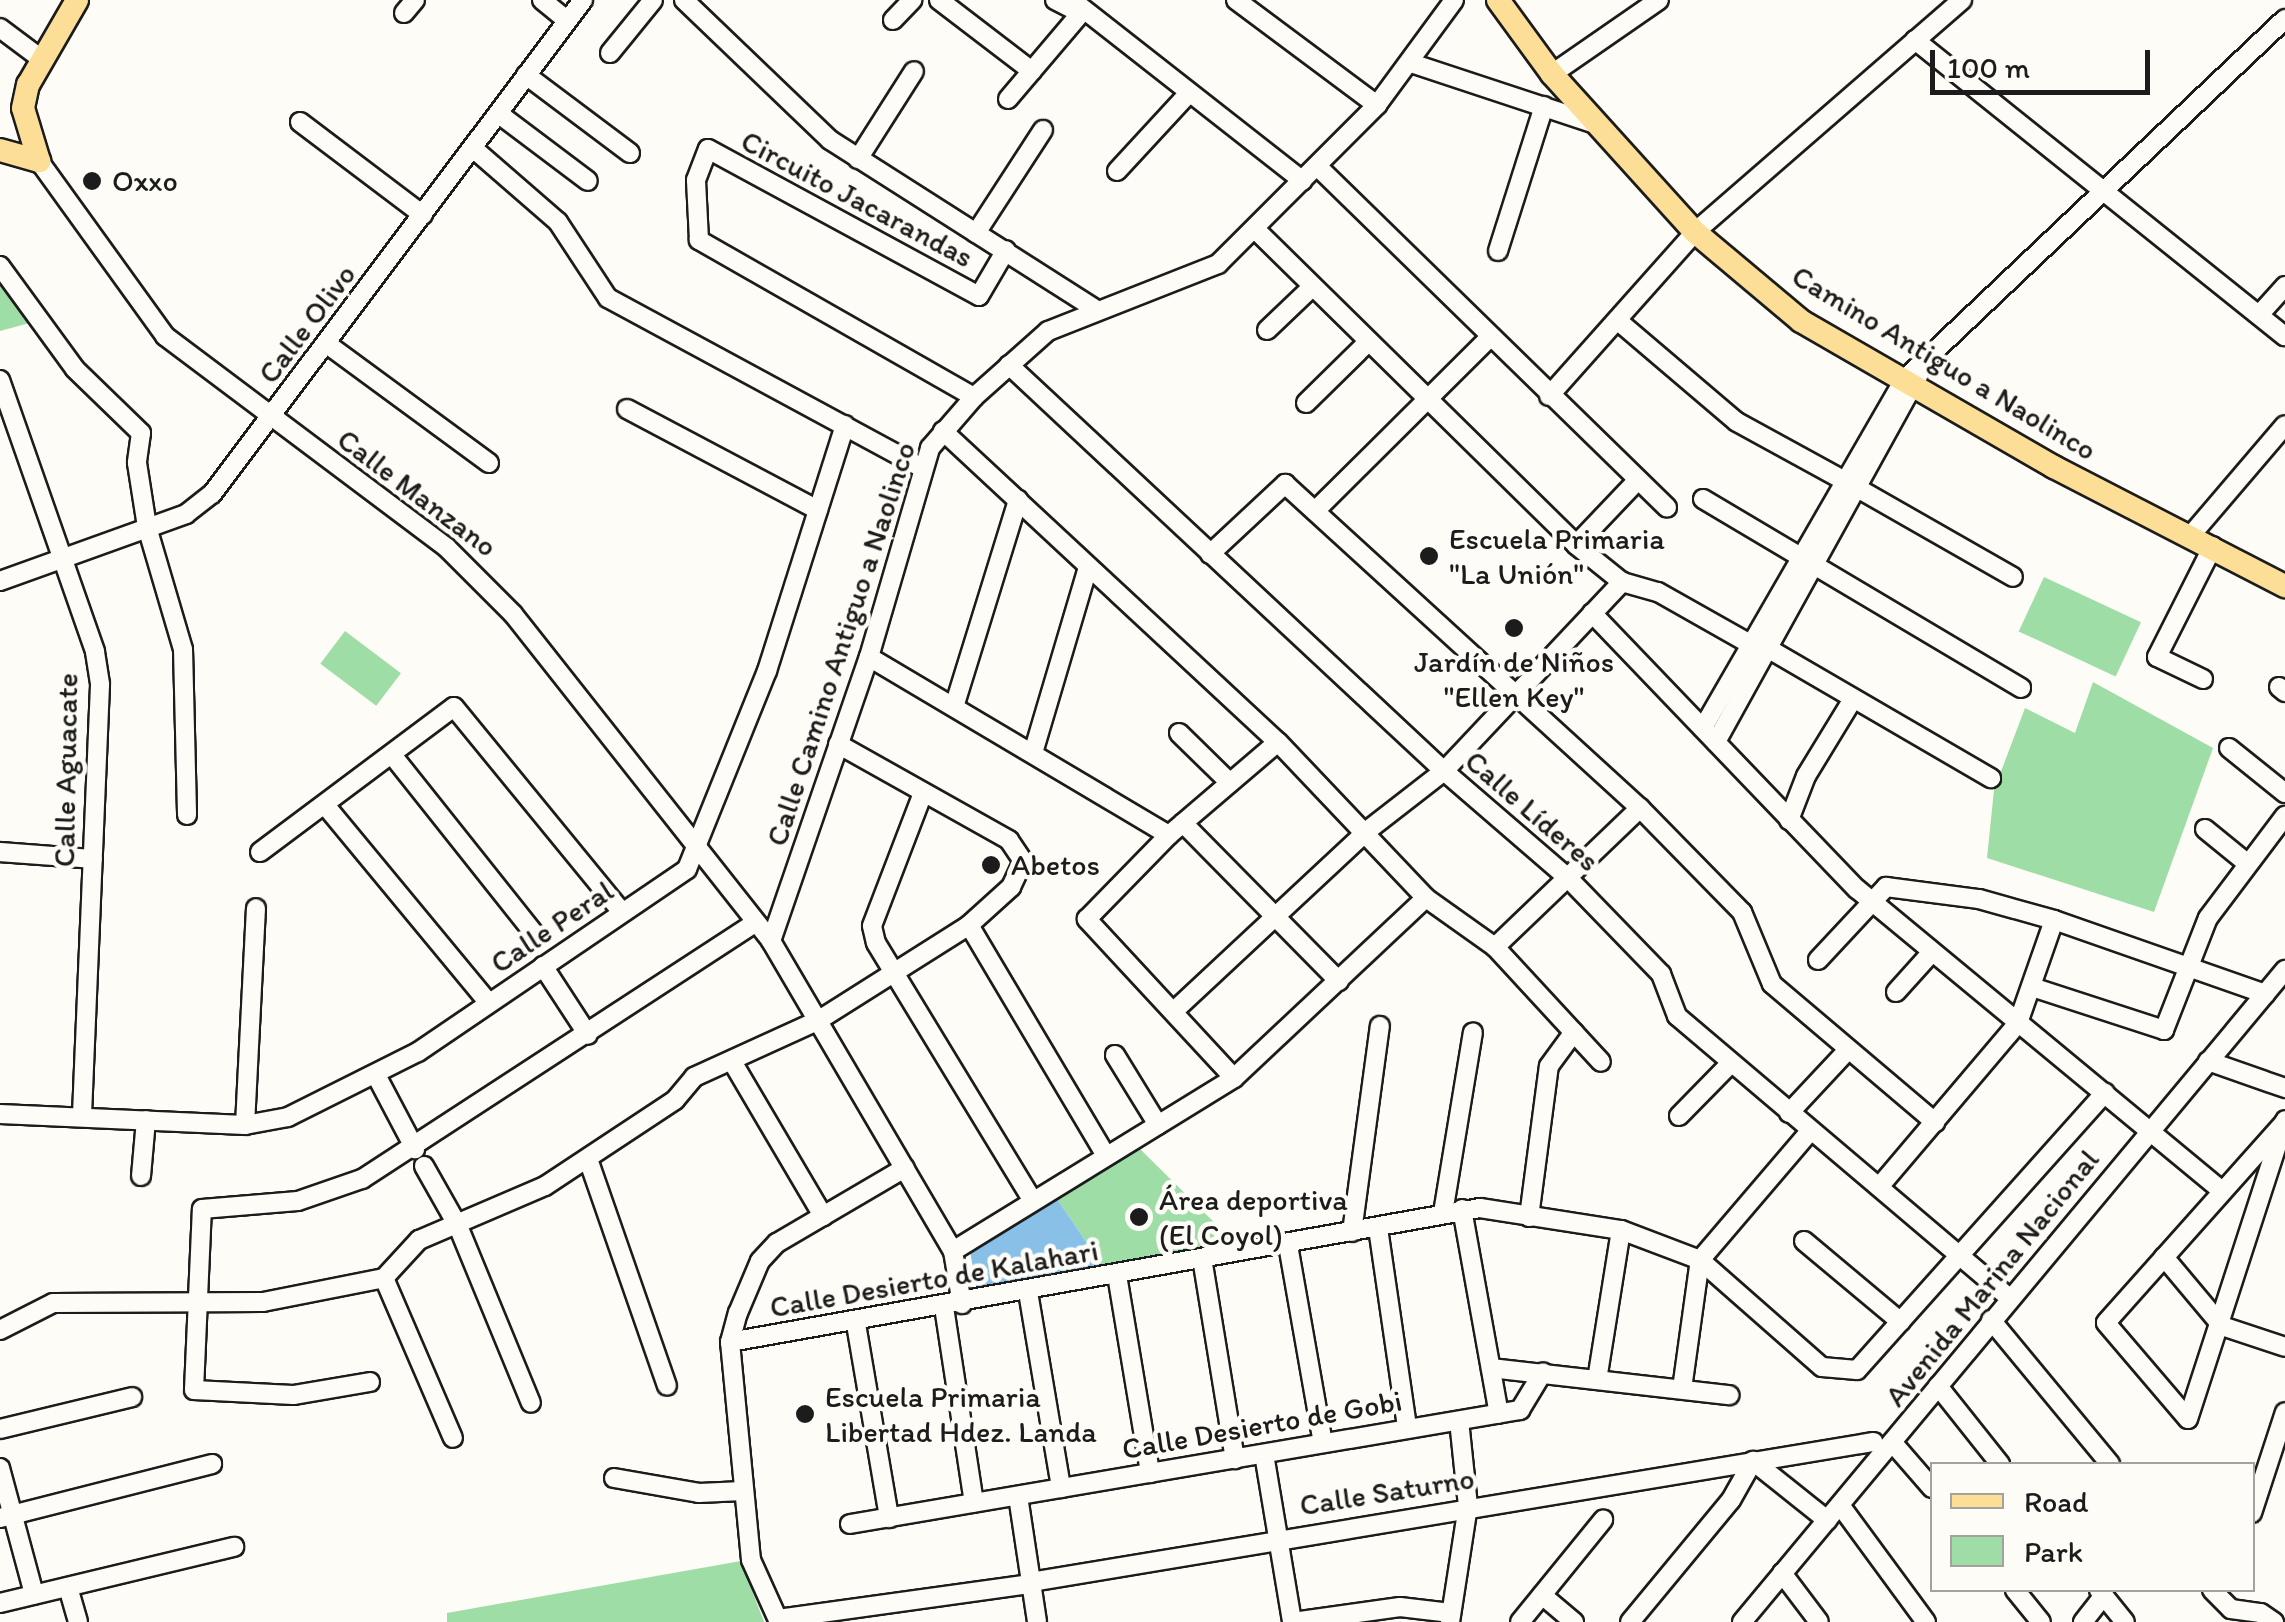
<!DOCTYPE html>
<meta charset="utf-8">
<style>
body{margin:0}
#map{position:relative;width:2285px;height:1622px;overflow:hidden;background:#fdfcf7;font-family:Itim,sans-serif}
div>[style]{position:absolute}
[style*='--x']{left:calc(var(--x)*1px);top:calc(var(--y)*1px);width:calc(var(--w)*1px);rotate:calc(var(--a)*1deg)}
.green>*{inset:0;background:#9edea6;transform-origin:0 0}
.water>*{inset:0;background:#89c0e7}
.roads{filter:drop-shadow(2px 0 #1c1c1c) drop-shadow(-2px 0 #1c1c1c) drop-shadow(0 2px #1c1c1c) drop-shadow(0 -2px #1c1c1c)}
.minor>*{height:18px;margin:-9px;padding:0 9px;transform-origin:9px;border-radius:9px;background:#fdfcf7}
.major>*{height:22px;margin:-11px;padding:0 11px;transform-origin:11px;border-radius:11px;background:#fcde96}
.dots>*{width:28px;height:28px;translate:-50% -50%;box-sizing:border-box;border:5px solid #fdfcf7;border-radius:50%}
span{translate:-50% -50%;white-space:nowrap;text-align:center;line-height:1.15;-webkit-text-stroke:9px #fdfcf7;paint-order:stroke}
.poi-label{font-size:30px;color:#1c1c1c}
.left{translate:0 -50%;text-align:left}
.street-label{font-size:30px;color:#1c1c1c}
.legend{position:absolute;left:1930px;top:1462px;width:325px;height:130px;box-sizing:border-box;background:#fdfcf7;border:2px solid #a3a29f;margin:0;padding:12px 18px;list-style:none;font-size:30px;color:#1c1c1c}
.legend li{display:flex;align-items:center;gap:20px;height:50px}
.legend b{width:50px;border:2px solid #a3a29f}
.scale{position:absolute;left:1930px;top:50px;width:220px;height:45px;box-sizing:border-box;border:5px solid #1c1c1c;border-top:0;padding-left:12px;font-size:30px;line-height:35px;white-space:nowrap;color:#1c1c1c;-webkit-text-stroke:8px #fdfcf7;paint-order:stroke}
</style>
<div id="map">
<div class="green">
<i style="clip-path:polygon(0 268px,37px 321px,0 331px)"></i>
<i style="left:2044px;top:577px;width:107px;height:60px;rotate:25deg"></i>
<i style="left:345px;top:631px;width:70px;height:41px;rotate:37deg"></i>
<i style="clip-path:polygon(2093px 682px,2213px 748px,2154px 912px,1987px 858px,1994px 790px,2025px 708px,2075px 733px)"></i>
<i style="clip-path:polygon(1136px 1145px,1234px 1242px,1104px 1268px,1053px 1193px)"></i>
<i style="clip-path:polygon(741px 1561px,764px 1622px,447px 1622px,447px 1613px)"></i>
</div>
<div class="water">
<i style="clip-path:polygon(1053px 1193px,1104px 1268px,977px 1291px,969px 1245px)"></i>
</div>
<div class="roads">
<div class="minor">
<i style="--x:542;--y:0;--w:32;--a:39"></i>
<i style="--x:684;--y:0;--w:202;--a:43.8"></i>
<i style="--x:830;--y:140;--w:313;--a:32.5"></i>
<i style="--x:939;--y:0;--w:117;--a:37.4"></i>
<i style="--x:1055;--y:0;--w:29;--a:27"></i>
<i style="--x:1072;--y:0;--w:293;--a:38.1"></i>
<i style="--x:1236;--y:0;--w:176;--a:36.7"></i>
<i style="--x:404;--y:13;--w:17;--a:-50"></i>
<i style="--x:893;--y:20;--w:28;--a:-46"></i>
<i style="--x:0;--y:28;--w:50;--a:36.9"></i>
<i style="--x:1915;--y:40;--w:474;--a:38.7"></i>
<i style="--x:610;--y:53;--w:68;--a:-50.9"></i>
<i style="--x:1411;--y:63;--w:194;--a:18.3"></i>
<i style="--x:1552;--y:74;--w:130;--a:-34.7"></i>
<i style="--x:526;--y:75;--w:130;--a:36.9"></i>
<i style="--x:1008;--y:99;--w:113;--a:-49.7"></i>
<i style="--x:499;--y:114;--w:111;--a:37"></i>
<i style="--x:300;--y:122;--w:154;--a:37.1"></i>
<i style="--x:474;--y:149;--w:111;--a:41"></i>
<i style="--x:558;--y:222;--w:91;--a:56.7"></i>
<i style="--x:608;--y:298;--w:357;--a:28.4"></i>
<i style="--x:858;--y:159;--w:104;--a:-57.5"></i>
<i style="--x:39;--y:161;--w:216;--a:54.2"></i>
<i style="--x:165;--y:336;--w:353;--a:36.9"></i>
<i style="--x:447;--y:548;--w:93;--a:45"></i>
<i style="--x:513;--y:614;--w:417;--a:51.7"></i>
<i style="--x:771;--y:941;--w:359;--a:59.6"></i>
<i style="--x:953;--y:1251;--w:54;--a:80.4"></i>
<i style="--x:1317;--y:166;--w:489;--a:44.3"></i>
<i style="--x:1117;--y:171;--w:106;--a:-47.3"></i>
<i style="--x:1256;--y:230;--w:449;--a:44.5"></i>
<i style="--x:1576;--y:545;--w:59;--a:38.8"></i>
<i style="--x:1622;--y:582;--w:37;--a:16"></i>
<i style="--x:1658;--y:592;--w:106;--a:29.5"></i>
<i style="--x:976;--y:233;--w:123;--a:-57"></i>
<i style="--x:1498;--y:251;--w:152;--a:-72.4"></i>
<i style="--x:0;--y:266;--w:127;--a:53.9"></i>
<i style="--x:75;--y:369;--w:92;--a:44.1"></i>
<i style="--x:141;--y:433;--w:30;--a:98"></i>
<i style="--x:137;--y:463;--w:65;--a:81.1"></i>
<i style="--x:147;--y:527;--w:127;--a:73.6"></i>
<i style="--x:183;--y:649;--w:166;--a:88.6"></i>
<i style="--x:2259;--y:315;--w:39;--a:-48"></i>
<i style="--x:1617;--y:320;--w:157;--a:40.4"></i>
<i style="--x:1737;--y:422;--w:121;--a:28.7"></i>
<i style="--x:1267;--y:330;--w:62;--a:-43.7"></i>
<i style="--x:327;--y:344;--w:201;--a:36.3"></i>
<i style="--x:1009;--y:365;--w:595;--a:43.03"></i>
<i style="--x:1444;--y:771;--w:164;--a:40.8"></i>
<i style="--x:1568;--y:878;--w:134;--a:45.9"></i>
<i style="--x:1661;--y:974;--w:45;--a:69.1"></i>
<i style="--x:1677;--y:1016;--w:436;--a:40.3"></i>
<i style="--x:0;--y:380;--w:288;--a:70.7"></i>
<i style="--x:95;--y:652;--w:33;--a:81"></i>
<i style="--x:100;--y:685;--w:432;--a:92.4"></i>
<i style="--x:1549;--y:396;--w:220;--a:-48.3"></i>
<i style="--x:1695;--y:232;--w:354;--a:-41"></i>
<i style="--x:974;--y:397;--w:317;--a:-150.3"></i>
<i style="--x:699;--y:240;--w:60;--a:-92.9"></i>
<i style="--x:696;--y:180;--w:33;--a:-69"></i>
<i style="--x:708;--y:149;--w:308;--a:28.5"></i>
<i style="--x:979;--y:296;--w:53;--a:-59.6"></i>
<i style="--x:1306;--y:403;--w:86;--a:-44.5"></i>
<i style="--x:627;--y:409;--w:216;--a:27.9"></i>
<i style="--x:943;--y:431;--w:457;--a:42.9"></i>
<i style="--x:1278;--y:742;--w:215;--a:46.5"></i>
<i style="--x:1426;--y:898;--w:85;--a:35.4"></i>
<i style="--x:1495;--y:947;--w:156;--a:47.3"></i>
<i style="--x:1859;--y:489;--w:177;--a:29.7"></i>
<i style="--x:1703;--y:499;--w:370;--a:30.7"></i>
<i style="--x:1315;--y:511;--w:247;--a:-44.8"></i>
<i style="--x:2192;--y:534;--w:143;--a:-49.5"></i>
<i style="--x:1576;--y:545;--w:90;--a:-46.4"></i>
<i style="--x:1210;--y:554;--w:103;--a:-43"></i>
<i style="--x:1285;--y:484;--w:481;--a:42.4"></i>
<i style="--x:1640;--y:808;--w:146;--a:45.6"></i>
<i style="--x:1742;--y:912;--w:78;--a:67.4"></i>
<i style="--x:1772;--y:984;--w:214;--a:40.3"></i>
<i style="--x:0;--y:581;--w:198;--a:-19.8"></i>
<i style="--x:186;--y:514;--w:33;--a:-38"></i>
<i style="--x:212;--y:494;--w:618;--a:-53.09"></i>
<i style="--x:1592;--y:613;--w:383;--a:46.2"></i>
<i style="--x:1857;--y:889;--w:474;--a:39.6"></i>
<i style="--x:1769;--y:649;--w:257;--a:30.2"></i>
<i style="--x:869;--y:657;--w:349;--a:30.7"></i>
<i style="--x:2203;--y:679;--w:51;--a:-154.4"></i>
<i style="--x:2157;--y:657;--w:124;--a:-63.2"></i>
<i style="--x:2279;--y:687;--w:8;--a:40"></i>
<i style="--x:954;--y:707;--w:217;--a:-72.8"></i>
<i style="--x:1703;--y:728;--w:402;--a:-60"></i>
<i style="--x:1904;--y:380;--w:525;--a:-43.46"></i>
<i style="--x:1179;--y:733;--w:71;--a:44.4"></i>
<i style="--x:1716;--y:742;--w:419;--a:-61.1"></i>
<i style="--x:2229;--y:748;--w:72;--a:38.8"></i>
<i style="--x:1033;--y:753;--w:194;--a:-73.5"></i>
<i style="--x:393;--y:756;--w:226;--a:51.5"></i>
<i style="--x:923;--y:793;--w:142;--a:111"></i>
<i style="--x:872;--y:926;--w:17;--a:77"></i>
<i style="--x:876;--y:943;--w:301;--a:58.7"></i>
<i style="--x:325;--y:805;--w:257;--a:50.4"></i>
<i style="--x:1789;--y:820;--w:47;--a:-68.9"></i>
<i style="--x:1806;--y:776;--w:90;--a:-58.6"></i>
<i style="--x:1183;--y:823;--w:222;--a:45.4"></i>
<i style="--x:2205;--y:829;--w:55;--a:39.1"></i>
<i style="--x:0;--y:852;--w:93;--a:4.3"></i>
<i style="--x:260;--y:852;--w:242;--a:-36.8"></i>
<i style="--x:454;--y:707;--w:265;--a:50.7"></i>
<i style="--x:969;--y:925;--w:266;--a:59.3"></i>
<i style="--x:771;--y:941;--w:300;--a:-71"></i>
<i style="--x:869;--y:657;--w:218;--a:-73.7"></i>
<i style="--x:930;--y:448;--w:67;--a:-49.2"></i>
<i style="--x:974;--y:397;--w:99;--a:-41.7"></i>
<i style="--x:1048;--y:331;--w:183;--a:-21.5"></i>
<i style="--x:1218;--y:264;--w:225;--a:-45"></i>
<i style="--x:1377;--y:105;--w:130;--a:-53.7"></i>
<i style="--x:1495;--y:947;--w:201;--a:-43.8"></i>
<i style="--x:1818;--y:960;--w:100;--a:-47"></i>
<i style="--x:1886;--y:887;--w:94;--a:7.4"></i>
<i style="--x:1979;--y:899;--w:78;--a:15.6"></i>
<i style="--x:2054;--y:920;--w:224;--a:19.3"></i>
<i style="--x:543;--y:966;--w:82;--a:56.9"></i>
<i style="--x:2032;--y:987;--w:139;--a:18"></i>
<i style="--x:2164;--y:1030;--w:120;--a:-68.6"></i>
<i style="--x:2208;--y:918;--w:128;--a:-53"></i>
<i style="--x:1896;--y:992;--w:54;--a:-48"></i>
<i style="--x:1174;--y:1011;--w:265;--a:-43"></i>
<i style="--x:1368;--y:830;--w:96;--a:-37.8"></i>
<i style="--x:1444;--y:771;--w:260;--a:-46.7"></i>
<i style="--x:1115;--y:1055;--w:82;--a:58.4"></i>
<i style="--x:2208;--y:1061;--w:82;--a:19.3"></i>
<i style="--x:733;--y:1063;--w:178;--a:59.5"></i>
<i style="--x:376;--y:1075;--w:84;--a:62.2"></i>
<i style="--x:1234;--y:1078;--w:217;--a:-132.8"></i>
<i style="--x:1087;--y:919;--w:117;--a:-45.7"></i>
<i style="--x:1169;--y:835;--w:143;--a:-40.5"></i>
<i style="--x:1789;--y:1113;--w:86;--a:-46.9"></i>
<i style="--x:0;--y:1114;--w:245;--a:2.6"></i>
<i style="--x:245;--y:1125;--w:44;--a:-10.5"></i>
<i style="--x:288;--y:1117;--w:145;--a:-26.6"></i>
<i style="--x:418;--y:1052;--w:325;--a:-34.2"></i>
<i style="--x:687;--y:869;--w:214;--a:-68"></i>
<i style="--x:767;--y:671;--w:258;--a:-72.4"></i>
<i style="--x:1679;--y:1116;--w:73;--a:-45.6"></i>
<i style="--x:2283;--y:1124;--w:266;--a:131.7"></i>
<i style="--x:2106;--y:1323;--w:126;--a:49.5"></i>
<i style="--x:2188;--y:1419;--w:314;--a:-72"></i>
<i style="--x:245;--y:1125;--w:217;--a:-87.1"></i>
<i style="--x:588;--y:1159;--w:240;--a:70.8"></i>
<i style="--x:424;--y:1166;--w:69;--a:60.5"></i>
<i style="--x:458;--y:1226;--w:191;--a:67.6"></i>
<i style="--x:141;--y:1176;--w:56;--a:-84.9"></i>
<i style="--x:1879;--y:1187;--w:215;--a:-49.7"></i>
<i style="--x:2018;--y:1023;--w:109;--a:-70.7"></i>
<i style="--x:1462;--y:1209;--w:208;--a:79.8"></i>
<i style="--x:1443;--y:1213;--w:183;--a:-80.6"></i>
<i style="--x:1529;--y:1217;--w:152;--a:-82.5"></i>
<i style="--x:1549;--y:1066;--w:42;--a:-53.7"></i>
<i style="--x:1378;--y:1228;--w:201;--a:81.7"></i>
<i style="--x:1352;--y:1232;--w:208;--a:-82.3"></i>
<i style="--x:1804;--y:1241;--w:126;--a:39.9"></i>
<i style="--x:1288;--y:1245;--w:201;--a:80"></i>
<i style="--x:953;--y:1251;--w:330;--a:-31.6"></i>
<i style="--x:1234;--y:1078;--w:263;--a:-43.2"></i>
<i style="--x:2164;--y:1257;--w:90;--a:50"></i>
<i style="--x:2222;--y:1326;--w:66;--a:18.4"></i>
<i style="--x:1202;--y:1258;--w:204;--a:80.7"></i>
<i style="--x:1117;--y:1275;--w:201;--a:80.5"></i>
<i style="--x:384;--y:1278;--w:52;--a:-47.4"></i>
<i style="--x:419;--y:1240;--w:137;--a:-23.2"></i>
<i style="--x:545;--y:1186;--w:156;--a:-33.5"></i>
<i style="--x:675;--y:1100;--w:30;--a:-50"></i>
<i style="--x:694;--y:1077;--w:137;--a:-24.5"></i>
<i style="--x:819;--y:1020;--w:178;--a:-32.3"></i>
<i style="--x:969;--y:925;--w:57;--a:-42.1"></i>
<i style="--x:1011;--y:887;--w:29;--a:-65"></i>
<i style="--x:1023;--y:861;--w:25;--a:-124"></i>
<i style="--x:1009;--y:840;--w:196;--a:-150.7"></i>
<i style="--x:384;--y:1278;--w:174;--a:66.7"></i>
<i style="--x:1028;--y:1292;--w:199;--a:80.4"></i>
<i style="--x:944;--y:1307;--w:198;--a:81.3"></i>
<i style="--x:1991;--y:1320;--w:187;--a:50.4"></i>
<i style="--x:856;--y:1324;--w:197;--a:80.3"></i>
<i style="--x:0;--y:1330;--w:59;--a:-27"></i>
<i style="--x:53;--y:1303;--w:210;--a:-0.3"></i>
<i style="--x:263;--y:1302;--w:123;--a:-11.2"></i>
<i style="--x:730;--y:1342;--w:762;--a:-10.13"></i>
<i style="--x:1480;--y:1208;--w:143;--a:8.9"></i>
<i style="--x:1621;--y:1230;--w:85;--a:20.8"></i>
<i style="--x:1700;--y:1260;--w:162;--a:41.3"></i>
<i style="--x:1822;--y:1367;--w:35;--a:5"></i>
<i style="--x:1857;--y:1370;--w:372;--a:-48.2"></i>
<i style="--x:1491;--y:1368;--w:240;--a:6.5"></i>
<i style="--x:1597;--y:1380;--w:152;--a:-80.9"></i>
<i style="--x:370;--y:1382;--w:78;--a:170.4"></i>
<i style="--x:293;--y:1395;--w:99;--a:-177.1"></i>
<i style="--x:194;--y:1390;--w:181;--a:-87.5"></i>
<i style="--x:202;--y:1209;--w:96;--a:-4.8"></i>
<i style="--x:298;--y:1201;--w:68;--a:-19"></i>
<i style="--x:362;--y:1179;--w:470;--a:-33.1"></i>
<i style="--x:1938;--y:1386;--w:100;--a:51.5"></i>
<i style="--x:1682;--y:1389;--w:130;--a:-82.1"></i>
<i style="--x:1700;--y:1260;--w:170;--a:-49.5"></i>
<i style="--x:0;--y:1429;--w:136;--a:-13.6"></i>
<i style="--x:1892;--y:1442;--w:61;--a:49"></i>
<i style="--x:1264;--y:1454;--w:170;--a:80.5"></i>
<i style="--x:1753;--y:1461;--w:95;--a:38.6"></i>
<i style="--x:0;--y:1468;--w:131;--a:74.9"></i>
<i style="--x:614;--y:1478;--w:86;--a:10"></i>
<i style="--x:699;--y:1493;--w:44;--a:-2.6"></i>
<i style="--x:1018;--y:1496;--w:127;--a:81.4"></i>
<i style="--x:1840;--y:1505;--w:145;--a:53.7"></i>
<i style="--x:2252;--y:1513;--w:106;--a:-71.9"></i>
<i style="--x:0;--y:1518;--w:219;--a:-14.3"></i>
<i style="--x:850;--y:1524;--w:680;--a:-9.66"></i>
<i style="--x:1520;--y:1410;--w:44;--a:-58.8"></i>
<i style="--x:1782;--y:1573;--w:61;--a:52.9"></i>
<i style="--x:1031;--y:1582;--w:854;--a:-9.44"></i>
<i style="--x:68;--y:1587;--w:36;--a:74"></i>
<i style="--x:2015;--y:1590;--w:41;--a:50.9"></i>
<i style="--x:2099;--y:1590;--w:41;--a:50.9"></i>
<i style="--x:2212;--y:1590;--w:27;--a:45"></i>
<i style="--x:2231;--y:1609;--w:30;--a:8"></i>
<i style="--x:2261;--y:1613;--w:16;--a:35"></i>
<i style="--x:1542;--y:1595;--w:42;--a:40.2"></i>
<i style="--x:0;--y:1603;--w:241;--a:-13.5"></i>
<i style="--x:778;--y:1619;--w:248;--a:-7.9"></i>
<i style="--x:779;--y:1622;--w:68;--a:-114.3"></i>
<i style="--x:751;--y:1560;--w:219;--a:-95.5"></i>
<i style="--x:730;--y:1342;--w:30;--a:-75"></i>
<i style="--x:738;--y:1313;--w:56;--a:-67.1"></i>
<i style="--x:760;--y:1261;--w:25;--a:-47"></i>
<i style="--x:777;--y:1243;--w:148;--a:-30.4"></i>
<i style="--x:1293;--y:1622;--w:108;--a:-8"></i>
<i style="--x:1400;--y:1607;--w:51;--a:6.7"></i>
<i style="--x:1450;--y:1622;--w:117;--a:-81.2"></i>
<i style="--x:1468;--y:1506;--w:85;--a:-96"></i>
<i style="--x:1520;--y:1622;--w:132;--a:-50.9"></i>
<i style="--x:1630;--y:1622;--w:158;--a:-50.4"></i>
<i style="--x:1731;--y:1500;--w:45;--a:-60.6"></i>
<i style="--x:1742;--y:1622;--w:849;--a:-50.21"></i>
<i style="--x:2083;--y:1622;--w:34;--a:-52"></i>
</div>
<div class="major">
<i style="--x:1498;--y:0;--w:92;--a:53.9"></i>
<i style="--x:1552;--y:74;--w:213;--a:47.9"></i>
<i style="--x:1695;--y:232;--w:138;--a:40"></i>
<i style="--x:1801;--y:321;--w:292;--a:30"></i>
<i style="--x:2054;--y:467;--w:260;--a:27.3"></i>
<i style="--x:0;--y:150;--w:41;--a:15.8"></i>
<i style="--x:39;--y:161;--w:55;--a:-106.8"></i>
<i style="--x:23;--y:108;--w:24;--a:-78"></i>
<i style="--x:28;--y:85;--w:98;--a:-60"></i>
</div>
</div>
<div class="dots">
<i style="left:92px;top:181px;background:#1c1c1c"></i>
<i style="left:1429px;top:556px;background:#1c1c1c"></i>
<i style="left:1514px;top:628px;background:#1c1c1c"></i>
<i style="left:991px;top:865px;background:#1c1c1c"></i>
<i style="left:1139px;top:1217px;background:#1c1c1c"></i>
<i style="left:805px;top:1414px;background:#1c1c1c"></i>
</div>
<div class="poi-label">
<span class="left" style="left:112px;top:181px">Oxxo</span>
<span class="left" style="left:1449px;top:556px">Escuela Primaria<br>"La Unión"</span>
<span style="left:1514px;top:679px">Jardín de Niños<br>"Ellen Key"</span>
<span class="left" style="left:1011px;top:865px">Abetos</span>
<span class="left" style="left:1159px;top:1217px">Área deportiva<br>(El Coyol)</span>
<span class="left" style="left:825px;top:1414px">Escuela Primaria<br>Libertad Hdez. Landa</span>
</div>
<div class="street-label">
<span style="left:857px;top:199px;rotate:28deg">Circuito Jacarandas</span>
<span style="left:307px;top:324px;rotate:-53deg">Calle Olivo</span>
<span style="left:1944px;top:363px;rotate:31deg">Camino Antiguo a Naolinco</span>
<span style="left:417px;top:493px;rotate:37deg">Calle Manzano</span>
<span style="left:841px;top:644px;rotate:-72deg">Calle Camino Antiguo a Naolinco</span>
<span style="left:66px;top:770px;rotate:-89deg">Calle Aguacate</span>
<span style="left:1532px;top:811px;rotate:41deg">Calle Líderes</span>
<span style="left:552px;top:927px;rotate:-34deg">Calle Peral</span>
<span style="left:1992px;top:1278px;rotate:-51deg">Avenida Marina Nacional</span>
<span style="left:934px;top:1279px;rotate:-10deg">Calle Desierto de Kalahari</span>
<span style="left:1262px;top:1425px;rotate:-10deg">Calle Desierto de Gobi</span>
<span style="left:1387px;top:1492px;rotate:-9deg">Calle Saturno</span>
</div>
<ul class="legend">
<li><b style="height:12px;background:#fcde96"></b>Road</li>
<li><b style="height:28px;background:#9edea6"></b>Park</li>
</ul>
<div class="scale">100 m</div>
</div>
